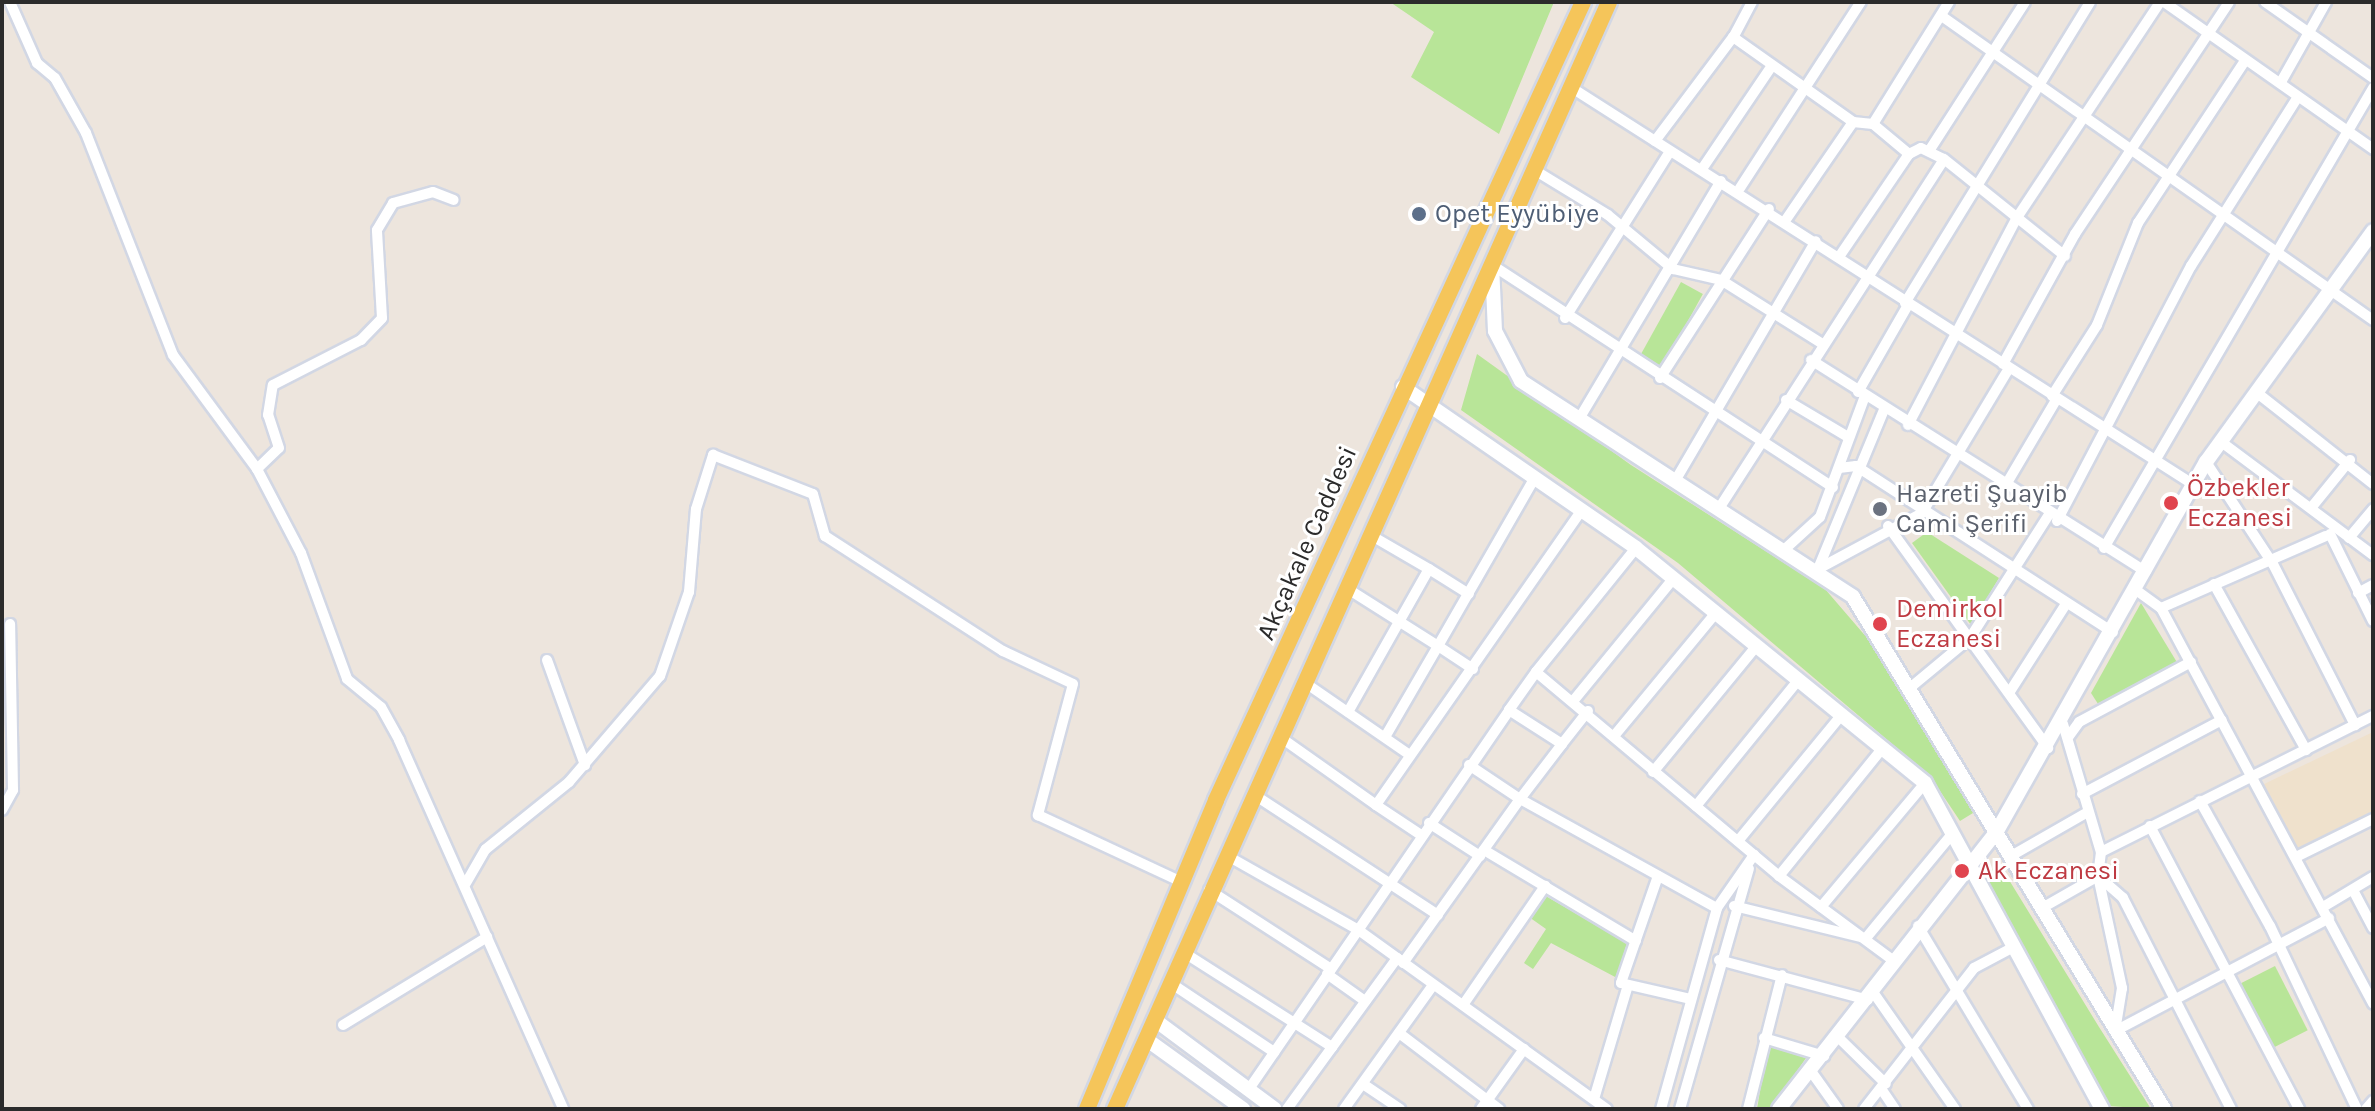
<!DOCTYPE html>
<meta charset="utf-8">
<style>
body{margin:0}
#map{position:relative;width:2375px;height:1111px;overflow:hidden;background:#ede5dd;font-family:Karla,sans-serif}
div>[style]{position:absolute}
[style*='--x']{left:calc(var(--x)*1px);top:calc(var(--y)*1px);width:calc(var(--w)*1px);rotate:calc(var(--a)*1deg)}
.education>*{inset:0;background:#efe1cc}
.green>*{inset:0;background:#b8e598;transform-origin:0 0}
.roads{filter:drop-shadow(2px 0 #d2d7e4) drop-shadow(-2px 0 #d2d7e4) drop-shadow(0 2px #d2d7e4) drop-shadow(0 -2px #d2d7e4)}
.street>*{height:10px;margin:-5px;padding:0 5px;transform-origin:5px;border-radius:5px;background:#fff}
.secondary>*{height:14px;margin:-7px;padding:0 7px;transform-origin:7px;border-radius:7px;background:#fff}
.primary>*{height:16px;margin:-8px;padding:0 8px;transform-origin:8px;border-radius:8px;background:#f5c55a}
.dots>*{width:22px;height:22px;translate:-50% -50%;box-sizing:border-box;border:4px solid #fff;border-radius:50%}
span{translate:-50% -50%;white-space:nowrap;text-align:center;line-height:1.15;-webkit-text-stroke:6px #fff;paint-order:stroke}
.service-label{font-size:26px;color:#4e5e75}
.left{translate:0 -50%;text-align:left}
.health-label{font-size:26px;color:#be3a42}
.worship-label{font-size:26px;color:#5b616d}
.street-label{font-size:26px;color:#2b2b2b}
.frame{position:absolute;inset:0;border:4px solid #2b2b2b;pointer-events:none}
</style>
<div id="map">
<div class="education">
<i style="clip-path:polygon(2373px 732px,2373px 814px,2296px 852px,2262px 785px)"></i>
</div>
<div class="green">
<i style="clip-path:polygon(1390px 2px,1554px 2px,1499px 134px,1411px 77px,1434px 32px)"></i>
<i style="left:1681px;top:282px;width:25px;height:87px;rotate:29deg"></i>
<i style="clip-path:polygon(1477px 354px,1631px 465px,1825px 589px,1899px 675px,1973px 813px,1960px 821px,1930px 776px,1678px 563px,1461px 410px)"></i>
<i style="clip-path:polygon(1927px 532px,1999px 578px,1971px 625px,1912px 543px)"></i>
<i style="clip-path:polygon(2141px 603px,2178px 664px,2100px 707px,2091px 693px)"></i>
<i style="clip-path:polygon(1998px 862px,2099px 1027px,2151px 1109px,2109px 1106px,1986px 877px)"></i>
<i style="clip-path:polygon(1544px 895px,1627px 943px,1617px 978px,1551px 943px,1533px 969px,1524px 963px,1546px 929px,1529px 917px)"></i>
<i style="left:2275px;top:966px;width:72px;height:41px;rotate:63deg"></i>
<i style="clip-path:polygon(1768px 1044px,1806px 1058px,1771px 1109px,1757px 1109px)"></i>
</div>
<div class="roads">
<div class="street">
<i style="--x:10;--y:2;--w:67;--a:66.1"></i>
<i style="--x:37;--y:63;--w:23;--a:40"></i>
<i style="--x:55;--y:78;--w:63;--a:60.6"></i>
<i style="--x:86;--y:133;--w:238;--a:68.6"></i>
<i style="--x:173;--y:355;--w:142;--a:53.6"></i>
<i style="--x:257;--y:469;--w:95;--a:62.4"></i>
<i style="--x:301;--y:553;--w:134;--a:69.9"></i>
<i style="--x:347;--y:679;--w:44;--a:39.5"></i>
<i style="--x:381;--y:707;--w:38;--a:61"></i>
<i style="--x:399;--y:740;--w:404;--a:66"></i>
<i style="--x:1752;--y:2;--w:40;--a:118"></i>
<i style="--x:1733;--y:37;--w:147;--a:35.3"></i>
<i style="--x:1853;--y:122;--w:20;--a:6"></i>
<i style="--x:1873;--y:124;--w:47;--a:39.8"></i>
<i style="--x:1909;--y:154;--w:13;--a:-27"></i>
<i style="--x:1921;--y:148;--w:25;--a:26"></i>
<i style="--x:1944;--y:159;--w:155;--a:38.7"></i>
<i style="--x:2164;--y:2;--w:256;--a:35.1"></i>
<i style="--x:2265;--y:2;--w:132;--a:35.1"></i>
<i style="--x:1943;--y:17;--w:526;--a:35.17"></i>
<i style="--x:2281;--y:82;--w:92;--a:-60.6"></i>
<i style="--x:1572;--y:88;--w:738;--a:32.55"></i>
<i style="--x:1873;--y:124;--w:144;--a:-58.1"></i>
<i style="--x:1655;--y:141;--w:130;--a:-53.1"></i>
<i style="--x:1929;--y:151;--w:177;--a:-57.2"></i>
<i style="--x:1702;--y:169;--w:123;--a:-55.9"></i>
<i style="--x:1536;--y:171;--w:84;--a:31.4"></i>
<i style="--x:1608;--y:215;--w:85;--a:39.7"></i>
<i style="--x:1673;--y:269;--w:49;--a:12.9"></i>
<i style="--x:1721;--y:280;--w:118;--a:32.2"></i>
<i style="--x:1740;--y:188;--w:222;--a:-57"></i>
<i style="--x:1785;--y:221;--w:120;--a:-55.5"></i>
<i style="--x:1841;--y:254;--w:121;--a:-55.8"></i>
<i style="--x:1492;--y:265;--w:407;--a:33.1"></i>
<i style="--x:1905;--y:303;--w:353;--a:-58.4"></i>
<i style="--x:1565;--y:318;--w:197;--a:-57.8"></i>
<i style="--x:1811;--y:360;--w:396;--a:32.3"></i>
<i style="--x:2003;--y:364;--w:149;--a:-61"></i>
<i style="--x:2075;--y:234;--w:278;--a:-56.4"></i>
<i style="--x:1660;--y:378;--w:201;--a:-57.2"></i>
<i style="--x:1858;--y:392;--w:100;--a:-60.1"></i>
<i style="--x:2256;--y:392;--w:149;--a:38.2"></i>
<i style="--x:2052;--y:396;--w:84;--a:-57.6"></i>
<i style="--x:2097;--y:325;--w:110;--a:-68.1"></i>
<i style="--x:2138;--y:223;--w:194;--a:-56.6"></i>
<i style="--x:1786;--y:400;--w:72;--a:30.8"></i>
<i style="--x:1579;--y:419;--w:277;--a:-59.2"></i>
<i style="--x:1908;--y:425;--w:233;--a:-62.3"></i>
<i style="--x:2016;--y:219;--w:260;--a:-56.4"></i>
<i style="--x:2220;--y:441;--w:191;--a:36.7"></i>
<i style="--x:2206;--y:462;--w:122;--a:56.7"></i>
<i style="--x:2273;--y:564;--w:181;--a:63"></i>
<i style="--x:1839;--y:468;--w:17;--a:-7"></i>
<i style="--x:1856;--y:466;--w:306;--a:32.9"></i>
<i style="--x:257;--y:469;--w:30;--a:-44"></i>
<i style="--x:279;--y:448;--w:35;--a:-108"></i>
<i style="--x:268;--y:415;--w:30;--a:-81"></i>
<i style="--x:273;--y:385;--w:99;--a:-27.1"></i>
<i style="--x:361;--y:340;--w:30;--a:-46"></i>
<i style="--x:382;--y:318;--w:88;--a:-93.3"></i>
<i style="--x:377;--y:230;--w:31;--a:-59"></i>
<i style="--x:393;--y:203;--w:41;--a:-15.4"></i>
<i style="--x:433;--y:192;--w:22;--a:21"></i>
<i style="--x:1675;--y:481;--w:278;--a:-59.6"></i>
<i style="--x:2004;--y:488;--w:102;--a:-59.4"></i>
<i style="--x:2311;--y:508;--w:62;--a:-50.9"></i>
<i style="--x:1718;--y:510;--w:417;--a:-57.2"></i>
<i style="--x:2057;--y:521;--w:288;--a:-62.3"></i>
<i style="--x:2191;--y:266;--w:200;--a:-57.7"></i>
<i style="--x:1888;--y:526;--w:274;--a:54.2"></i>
<i style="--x:2330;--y:534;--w:97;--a:63.7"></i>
<i style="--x:1372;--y:536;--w:66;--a:30.1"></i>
<i style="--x:2349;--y:538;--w:38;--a:-50"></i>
<i style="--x:1636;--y:548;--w:159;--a:128.9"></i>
<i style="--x:1536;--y:672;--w:317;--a:40"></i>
<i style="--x:1779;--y:876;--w:143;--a:36.5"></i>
<i style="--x:2104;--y:548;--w:533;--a:-59.68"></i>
<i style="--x:1785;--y:549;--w:47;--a:-42.4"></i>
<i style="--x:1820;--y:517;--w:129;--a:-69.6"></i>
<i style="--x:1818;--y:569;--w:118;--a:-28.3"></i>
<i style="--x:1922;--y:513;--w:169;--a:-59"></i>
<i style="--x:1818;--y:569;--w:172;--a:-67.5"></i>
<i style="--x:2214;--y:584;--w:190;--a:61"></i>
<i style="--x:1348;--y:589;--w:107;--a:32.3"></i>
<i style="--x:1438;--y:646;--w:105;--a:120.2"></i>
<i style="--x:2136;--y:590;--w:31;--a:36"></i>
<i style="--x:2161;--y:608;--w:449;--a:61.8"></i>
<i style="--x:2358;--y:593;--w:17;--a:-28"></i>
<i style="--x:2161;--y:608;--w:180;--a:-23.6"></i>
<i style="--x:547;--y:660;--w:112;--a:70.1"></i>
<i style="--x:1473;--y:669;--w:42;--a:-146.7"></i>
<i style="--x:1438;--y:646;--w:195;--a:-60.1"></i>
<i style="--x:1304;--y:682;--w:129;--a:34.6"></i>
<i style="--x:1911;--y:687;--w:77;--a:-39.7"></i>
<i style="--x:1970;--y:638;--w:145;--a:-57.4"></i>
<i style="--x:2009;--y:693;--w:106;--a:-57.4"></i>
<i style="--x:1574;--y:700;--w:156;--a:-50.7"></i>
<i style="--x:1348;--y:712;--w:164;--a:-60.5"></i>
<i style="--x:1429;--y:569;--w:47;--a:32"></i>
<i style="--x:2063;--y:724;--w:134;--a:73.5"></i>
<i style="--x:2101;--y:852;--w:24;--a:97"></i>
<i style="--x:2098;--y:876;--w:115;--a:77.9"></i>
<i style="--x:2122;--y:988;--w:44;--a:99.2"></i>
<i style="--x:2115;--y:1031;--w:242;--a:-27.8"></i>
<i style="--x:1614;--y:736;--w:158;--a:-50.4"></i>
<i style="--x:2069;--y:736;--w:17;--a:-54"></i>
<i style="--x:2079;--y:722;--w:127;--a:-28.2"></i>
<i style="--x:1280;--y:737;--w:118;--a:35.3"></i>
<i style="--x:1562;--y:744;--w:42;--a:-51.8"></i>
<i style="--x:1469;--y:765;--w:61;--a:33.7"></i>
<i style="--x:1520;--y:799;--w:69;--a:-52.6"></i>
<i style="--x:1562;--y:744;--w:63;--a:-147.3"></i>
<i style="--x:1509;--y:710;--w:47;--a:-54.6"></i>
<i style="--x:1653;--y:772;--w:161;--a:-50.6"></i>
<i style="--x:1253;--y:794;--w:221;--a:33.2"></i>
<i style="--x:2082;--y:794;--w:158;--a:-27.9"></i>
<i style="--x:2200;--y:801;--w:143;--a:60.8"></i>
<i style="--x:2270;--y:926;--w:203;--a:64.6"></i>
<i style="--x:1696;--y:806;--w:159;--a:-50.9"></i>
<i style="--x:2;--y:810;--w:23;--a:-61"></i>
<i style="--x:13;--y:790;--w:166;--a:-91"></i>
<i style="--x:1429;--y:823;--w:61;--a:32.9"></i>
<i style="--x:2150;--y:826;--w:320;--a:62.2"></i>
<i style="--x:1421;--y:835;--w:54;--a:-146.3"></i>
<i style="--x:1376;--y:805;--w:360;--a:-55.1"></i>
<i style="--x:1738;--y:841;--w:159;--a:-50.6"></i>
<i style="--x:1484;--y:850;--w:177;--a:30.9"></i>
<i style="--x:2101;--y:852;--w:304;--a:-26.6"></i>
<i style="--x:1226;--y:855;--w:150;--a:29.5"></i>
<i style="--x:1357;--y:929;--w:308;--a:35.8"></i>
<i style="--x:2011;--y:856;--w:86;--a:-29.8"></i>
<i style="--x:2296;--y:857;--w:86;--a:-26.3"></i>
<i style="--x:1658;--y:876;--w:113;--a:109.1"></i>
<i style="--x:1621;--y:983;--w:72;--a:12.9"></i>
<i style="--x:1779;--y:876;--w:162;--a:-51"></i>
<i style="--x:466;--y:883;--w:39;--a:-60"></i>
<i style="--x:486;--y:849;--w:107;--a:-38.9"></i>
<i style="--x:569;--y:782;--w:140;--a:-49.4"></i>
<i style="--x:660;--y:676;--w:89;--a:-71"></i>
<i style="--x:689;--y:592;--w:83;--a:-85.2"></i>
<i style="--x:696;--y:509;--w:57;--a:-72.5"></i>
<i style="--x:713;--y:455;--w:107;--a:21.3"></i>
<i style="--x:813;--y:494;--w:44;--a:74.1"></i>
<i style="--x:825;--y:536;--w:212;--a:32.9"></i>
<i style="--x:1003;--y:651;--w:77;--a:25.2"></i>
<i style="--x:1073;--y:684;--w:136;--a:105"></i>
<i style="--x:1038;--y:815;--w:159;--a:25"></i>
<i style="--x:1209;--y:890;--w:145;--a:32.9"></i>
<i style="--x:2353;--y:890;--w:43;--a:62.2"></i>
<i style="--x:1734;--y:906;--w:130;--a:13.8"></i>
<i style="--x:1821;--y:907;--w:162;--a:-50"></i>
<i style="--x:2323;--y:907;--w:58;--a:-31"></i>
<i style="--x:2042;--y:908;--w:64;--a:-29.7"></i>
<i style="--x:2098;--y:876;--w:33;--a:41"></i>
<i style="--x:2123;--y:898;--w:237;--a:62.9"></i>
<i style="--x:1918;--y:926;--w:214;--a:59"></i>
<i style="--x:1866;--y:938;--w:136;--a:-50.4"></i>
<i style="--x:1183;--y:952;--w:177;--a:32.5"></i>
<i style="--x:1719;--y:960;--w:154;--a:15"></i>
<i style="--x:1403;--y:963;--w:201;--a:-54.5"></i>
<i style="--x:1520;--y:799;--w:225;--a:29"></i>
<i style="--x:1327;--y:974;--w:47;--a:35.4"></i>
<i style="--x:1172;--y:984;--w:123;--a:33.7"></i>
<i style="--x:1873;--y:992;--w:143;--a:55"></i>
<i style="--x:1463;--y:1005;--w:145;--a:-55.4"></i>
<i style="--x:343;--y:1025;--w:169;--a:-31.4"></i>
<i style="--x:1399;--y:1033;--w:126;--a:37.2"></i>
<i style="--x:1764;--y:1038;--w:63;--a:16.7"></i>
<i style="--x:1840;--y:1039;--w:64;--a:44.4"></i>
<i style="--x:1813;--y:1074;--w:43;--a:54.5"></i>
<i style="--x:1363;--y:1084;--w:45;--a:34"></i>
<i style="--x:1249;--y:1089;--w:460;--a:-55.5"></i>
<i style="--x:1882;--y:1090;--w:23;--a:56"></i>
<i style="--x:1594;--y:1099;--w:119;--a:-73.4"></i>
<i style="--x:1287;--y:1109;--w:187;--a:-53.9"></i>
<i style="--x:1344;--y:1109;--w:153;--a:-54.3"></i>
<i style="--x:1481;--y:1109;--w:74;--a:-54.4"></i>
<i style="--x:1661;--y:1109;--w:209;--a:-74.4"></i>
<i style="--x:1717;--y:908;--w:65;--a:-55.1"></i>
<i style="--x:1680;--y:1109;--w:250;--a:-74"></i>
<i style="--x:1748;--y:1109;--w:138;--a:-75.8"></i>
<i style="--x:1864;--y:1109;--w:179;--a:-52"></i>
<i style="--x:1974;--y:968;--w:43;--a:-27.8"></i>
<i style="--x:2366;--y:1109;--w:11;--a:-49"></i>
</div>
<div class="secondary">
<i style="--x:1492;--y:265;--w:66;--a:87.4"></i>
<i style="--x:1495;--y:331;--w:56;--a:62.5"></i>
<i style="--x:1521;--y:381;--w:396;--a:33"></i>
<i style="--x:1853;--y:597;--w:599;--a:58.72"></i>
<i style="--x:1403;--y:387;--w:283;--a:34.6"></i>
<i style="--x:1636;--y:548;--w:372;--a:39.1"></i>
<i style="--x:1925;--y:783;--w:371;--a:61.5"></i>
<i style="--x:1155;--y:1020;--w:149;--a:36.6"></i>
<i style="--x:1146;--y:1039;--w:120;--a:35.8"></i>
<i style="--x:1779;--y:1109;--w:353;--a:-51.9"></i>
<i style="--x:1997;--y:831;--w:424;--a:-60.5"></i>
<i style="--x:2206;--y:462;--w:285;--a:-54.1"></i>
</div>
<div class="primary">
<i style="--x:1087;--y:1109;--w:335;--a:-67.3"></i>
<i style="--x:1216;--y:800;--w:878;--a:-65.3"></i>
<i style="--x:1115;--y:1109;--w:1212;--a:-65.95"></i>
</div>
</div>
<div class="dots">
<i style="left:1419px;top:214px;background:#5c6f8a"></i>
<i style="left:2171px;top:503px;background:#e0444e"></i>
<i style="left:1880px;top:509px;background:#6b7280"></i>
<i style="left:1880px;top:624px;background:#e0444e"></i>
<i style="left:1962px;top:871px;background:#e0444e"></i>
</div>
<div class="service-label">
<span class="left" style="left:1435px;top:214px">Opet Eyyübiye</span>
</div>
<div class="health-label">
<span class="left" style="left:2187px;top:503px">Özbekler<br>Eczanesi</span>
<span class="left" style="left:1896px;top:624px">Demirkol<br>Eczanesi</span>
<span class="left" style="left:1978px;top:871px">Ak Eczanesi</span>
</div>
<div class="worship-label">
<span class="left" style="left:1896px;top:509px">Hazreti Şuayib<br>Cami Şerifi</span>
</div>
<div class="street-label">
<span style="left:1307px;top:543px;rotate:-66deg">Akçakale Caddesi</span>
</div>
<div class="frame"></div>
</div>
